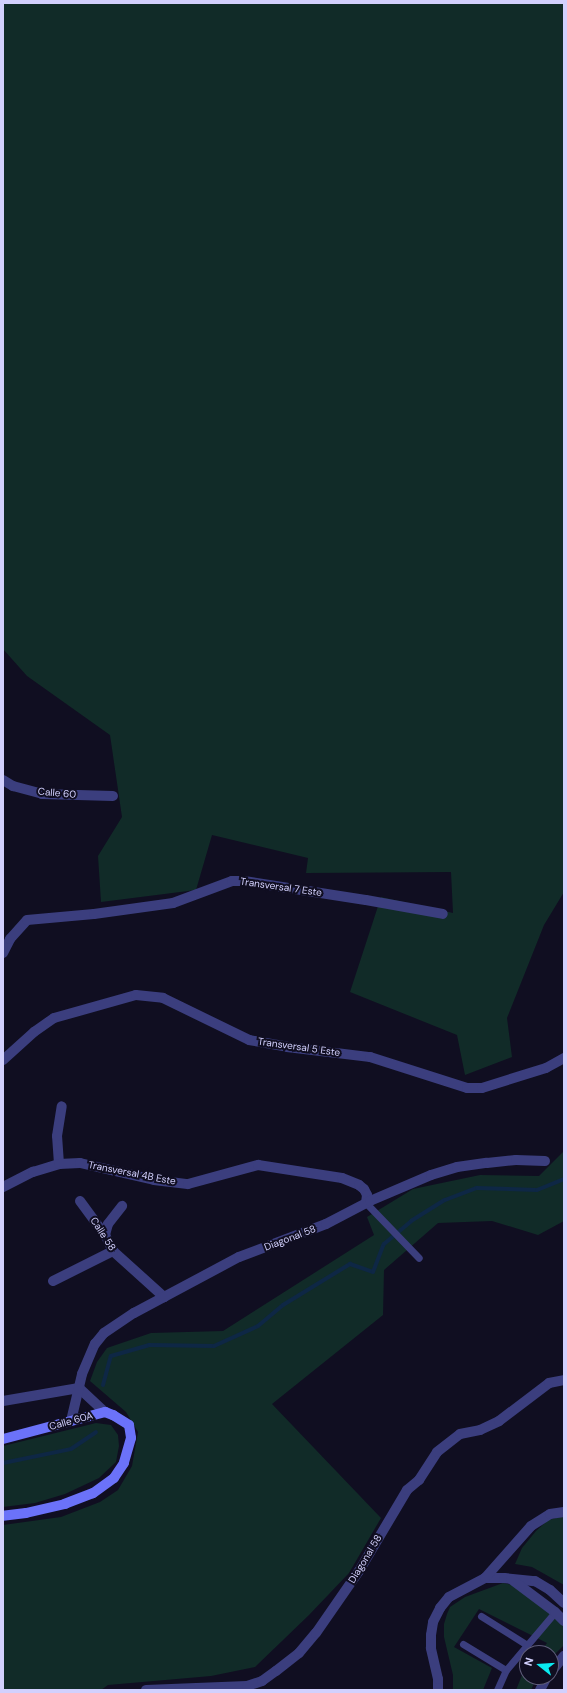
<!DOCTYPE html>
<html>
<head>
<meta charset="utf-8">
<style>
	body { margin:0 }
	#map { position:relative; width:567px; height:1693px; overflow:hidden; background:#100e21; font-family:"DM Sans",sans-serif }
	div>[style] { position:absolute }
	.green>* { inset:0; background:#112b28 }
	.stream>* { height:4px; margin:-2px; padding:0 2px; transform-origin:2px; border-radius:2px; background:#0e2745 }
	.lane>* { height:7px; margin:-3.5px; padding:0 3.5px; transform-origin:3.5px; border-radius:3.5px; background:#3b3e7e }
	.street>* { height:10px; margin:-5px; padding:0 5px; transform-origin:5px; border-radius:5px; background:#3b3e7e }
	.secondary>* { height:10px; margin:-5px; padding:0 5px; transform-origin:5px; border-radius:5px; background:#6b72f9 }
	span { translate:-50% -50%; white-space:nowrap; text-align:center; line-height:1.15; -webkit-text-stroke:4px #100e21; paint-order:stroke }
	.street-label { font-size:10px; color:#d2d0fd }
	.frame { position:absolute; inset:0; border:4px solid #d2d0fd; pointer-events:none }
	.north { position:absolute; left:519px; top:1645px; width:40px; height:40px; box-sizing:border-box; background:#100e21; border:1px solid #5e5c79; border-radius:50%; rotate:287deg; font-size:11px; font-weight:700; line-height:16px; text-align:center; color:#d2d0fd }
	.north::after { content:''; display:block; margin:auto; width:14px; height:18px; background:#09eaf0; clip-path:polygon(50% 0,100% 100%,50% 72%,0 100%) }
</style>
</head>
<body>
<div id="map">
	<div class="green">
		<div style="clip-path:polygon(3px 3px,564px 3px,564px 892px,544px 925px,507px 1018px,512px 1057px,465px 1075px,457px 1035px,350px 992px,381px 897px,453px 913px,451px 872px,306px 873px,308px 858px,212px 835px,196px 890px,101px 902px,98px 856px,122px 817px,110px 735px,27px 676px,3px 649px)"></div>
		<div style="clip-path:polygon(564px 1151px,564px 1221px,538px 1235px,492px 1221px,438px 1223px,384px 1270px,383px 1315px,272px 1404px,381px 1518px,349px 1573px,309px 1615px,255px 1667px,211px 1676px,108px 1685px,101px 1690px,3px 1690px,3px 1525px,61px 1517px,100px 1502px,118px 1490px,132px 1466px,138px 1432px,126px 1412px,90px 1381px,97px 1362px,107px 1348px,151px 1333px,223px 1331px,374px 1235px,367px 1217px,413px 1189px,480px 1175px,539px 1176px)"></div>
		<div style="clip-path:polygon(96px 1423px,111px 1425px,118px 1435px,119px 1446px,116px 1462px,99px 1478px,65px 1494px,35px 1503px,3px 1507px,3px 1446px)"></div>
		<div style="clip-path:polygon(564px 1516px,564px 1585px,532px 1567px,515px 1564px,522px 1548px,536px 1531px,548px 1520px)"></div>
		<div style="clip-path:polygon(503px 1583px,517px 1586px,526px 1591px,564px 1626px,564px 1645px,551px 1658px,551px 1653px,539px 1653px,547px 1643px,479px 1609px,454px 1647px,492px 1668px,483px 1690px,453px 1690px,453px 1675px,444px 1637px,444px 1624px,447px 1614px,450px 1607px,465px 1597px)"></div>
		<div style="clip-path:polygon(527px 1669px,527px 1677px,537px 1677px,531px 1690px,516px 1690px,522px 1675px)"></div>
	</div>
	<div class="stream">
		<div style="left:103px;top:1385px;width:30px;rotate:-75deg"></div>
		<div style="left:111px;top:1356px;width:40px;rotate:-16deg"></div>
		<div style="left:149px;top:1345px;width:65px;rotate:0.9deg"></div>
		<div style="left:214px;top:1346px;width:48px;rotate:-24.4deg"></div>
		<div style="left:258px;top:1326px;width:33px;rotate:-40deg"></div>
		<div style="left:283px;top:1305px;width:79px;rotate:-31.5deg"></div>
		<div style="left:350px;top:1264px;width:24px;rotate:19deg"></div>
		<div style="left:373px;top:1272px;width:30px;rotate:-69deg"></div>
		<div style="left:384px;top:1244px;width:35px;rotate:-40deg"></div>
		<div style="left:411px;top:1221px;width:40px;rotate:-32deg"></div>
		<div style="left:445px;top:1200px;width:34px;rotate:-21deg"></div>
		<div style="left:477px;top:1188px;width:60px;rotate:1.9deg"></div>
		<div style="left:537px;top:1190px;width:29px;rotate:-22deg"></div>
		<div style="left:3px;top:1463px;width:69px;rotate:-11.6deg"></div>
		<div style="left:71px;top:1449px;width:30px;rotate:-34deg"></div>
	</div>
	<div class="lane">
		<div style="left:366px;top:1203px;width:76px;rotate:46.1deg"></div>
		<div style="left:481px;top:1616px;width:54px;rotate:32.2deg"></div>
		<div style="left:463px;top:1644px;width:50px;rotate:31.2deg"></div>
		<div style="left:497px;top:1690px;width:22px;rotate:-66deg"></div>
		<div style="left:506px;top:1670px;width:76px;rotate:-49.8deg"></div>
	</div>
	<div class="street">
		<div style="left:3px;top:780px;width:12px;rotate:31deg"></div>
		<div style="left:13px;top:786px;width:30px;rotate:15deg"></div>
		<div style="left:42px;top:794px;width:71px;rotate:1.6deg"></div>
		<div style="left:3px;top:953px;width:16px;rotate:-63deg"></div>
		<div style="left:10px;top:939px;width:25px;rotate:-48deg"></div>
		<div style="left:27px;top:920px;width:67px;rotate:-5.1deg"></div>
		<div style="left:94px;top:914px;width:80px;rotate:-7.9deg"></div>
		<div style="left:173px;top:903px;width:63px;rotate:-20.4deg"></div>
		<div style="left:232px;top:881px;width:12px"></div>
		<div style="left:244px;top:881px;width:123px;rotate:8.9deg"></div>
		<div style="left:366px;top:900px;width:78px;rotate:10.3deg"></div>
		<div style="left:3px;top:1060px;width:42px;rotate:-42.1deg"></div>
		<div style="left:34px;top:1032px;width:24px;rotate:-35deg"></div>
		<div style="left:54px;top:1018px;width:85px;rotate:-15.7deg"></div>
		<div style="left:136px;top:995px;width:27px;rotate:6deg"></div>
		<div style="left:163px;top:998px;width:96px;rotate:26deg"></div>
		<div style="left:249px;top:1040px;width:39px;rotate:10deg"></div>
		<div style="left:287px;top:1047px;width:84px;rotate:6.9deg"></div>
		<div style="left:370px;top:1057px;width:102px;rotate:17.7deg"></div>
		<div style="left:467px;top:1088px;width:15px"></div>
		<div style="left:482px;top:1088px;width:67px;rotate:-17.4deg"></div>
		<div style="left:546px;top:1068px;width:21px;rotate:-29deg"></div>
		<div style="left:59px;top:1164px;width:28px;rotate:-94deg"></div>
		<div style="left:57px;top:1136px;width:30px;rotate:-81deg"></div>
		<div style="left:3px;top:1187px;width:34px;rotate:-27deg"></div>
		<div style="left:33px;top:1172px;width:27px;rotate:-17deg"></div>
		<div style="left:59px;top:1164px;width:21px;rotate:-3deg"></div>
		<div style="left:80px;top:1163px;width:76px;rotate:12.9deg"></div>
		<div style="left:154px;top:1180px;width:34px;rotate:7deg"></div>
		<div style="left:188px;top:1184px;width:73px;rotate:-15.2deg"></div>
		<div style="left:258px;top:1165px;width:85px;rotate:8.8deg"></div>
		<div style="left:342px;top:1178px;width:18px;rotate:22deg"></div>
		<div style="left:359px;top:1185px;width:6px;rotate:39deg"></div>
		<div style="left:364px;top:1189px;width:7px;rotate:63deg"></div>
		<div style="left:367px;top:1195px;width:8px;rotate:97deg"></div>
		<div style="left:80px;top:1201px;width:42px;rotate:53.7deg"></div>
		<div style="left:105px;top:1235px;width:18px;rotate:63deg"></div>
		<div style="left:113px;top:1251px;width:69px;rotate:42deg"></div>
		<div style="left:105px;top:1235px;width:11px;rotate:-75deg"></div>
		<div style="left:108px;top:1224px;width:23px;rotate:-52deg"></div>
		<div style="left:53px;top:1281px;width:67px;rotate:-26.6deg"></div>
		<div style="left:79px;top:1388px;width:35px;rotate:43deg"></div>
		<div style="left:3px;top:1401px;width:77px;rotate:-9.7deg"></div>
		<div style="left:71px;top:1421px;width:48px;rotate:-76.8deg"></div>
		<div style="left:82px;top:1374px;width:33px;rotate:-67deg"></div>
		<div style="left:95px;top:1344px;width:14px;rotate:-51deg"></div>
		<div style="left:104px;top:1333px;width:36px;rotate:-34deg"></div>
		<div style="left:134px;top:1313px;width:119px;rotate:-28.1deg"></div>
		<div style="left:239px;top:1257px;width:93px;rotate:-20.8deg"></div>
		<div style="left:326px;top:1224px;width:50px;rotate:-27.6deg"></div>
		<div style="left:370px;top:1201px;width:66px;rotate:-23.1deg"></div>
		<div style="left:431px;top:1175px;width:27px;rotate:-17deg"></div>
		<div style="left:457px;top:1167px;width:30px;rotate:-8deg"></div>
		<div style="left:487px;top:1163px;width:29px;rotate:-6deg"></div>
		<div style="left:516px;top:1160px;width:29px;rotate:2deg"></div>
		<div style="left:485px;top:1578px;width:19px"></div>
		<div style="left:504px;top:1578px;width:31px;rotate:6deg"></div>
		<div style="left:535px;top:1581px;width:17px;rotate:31deg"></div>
		<div style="left:550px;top:1590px;width:19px;rotate:43deg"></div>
		<div style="left:511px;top:1579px;width:55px;rotate:36.9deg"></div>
		<div style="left:555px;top:1612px;width:13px;rotate:45deg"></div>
		<div style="left:551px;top:1672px;width:21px;rotate:-51deg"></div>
		<div style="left:146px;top:1690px;width:101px;rotate:-2.3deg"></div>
		<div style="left:247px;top:1686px;width:16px;rotate:-18deg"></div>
		<div style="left:262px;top:1681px;width:17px;rotate:-36deg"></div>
		<div style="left:276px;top:1671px;width:29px;rotate:-38deg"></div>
		<div style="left:299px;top:1653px;width:26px;rotate:-50deg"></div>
		<div style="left:316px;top:1633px;width:75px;rotate:-55.3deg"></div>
		<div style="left:359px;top:1571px;width:94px;rotate:-59.3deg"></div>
		<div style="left:407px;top:1490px;width:16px;rotate:-40deg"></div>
		<div style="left:419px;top:1480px;width:33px;rotate:-57deg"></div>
		<div style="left:437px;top:1452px;width:29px;rotate:-38deg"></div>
		<div style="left:460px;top:1434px;width:20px;rotate:-11deg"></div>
		<div style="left:480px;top:1430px;width:21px;rotate:-25deg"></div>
		<div style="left:499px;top:1421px;width:63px;rotate:-37.2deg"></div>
		<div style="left:549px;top:1383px;width:15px;rotate:-11deg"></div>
		<div style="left:438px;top:1690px;width:11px;rotate:-90deg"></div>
		<div style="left:438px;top:1679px;width:32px;rotate:-103deg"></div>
		<div style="left:431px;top:1648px;width:13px;rotate:-90deg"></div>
		<div style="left:431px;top:1635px;width:13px;rotate:-81deg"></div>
		<div style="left:433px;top:1622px;width:16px;rotate:-63deg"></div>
		<div style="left:440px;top:1608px;width:14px;rotate:-51deg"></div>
		<div style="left:449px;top:1597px;width:41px;rotate:-27.8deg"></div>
		<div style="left:485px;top:1578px;width:69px;rotate:-48.5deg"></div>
		<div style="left:531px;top:1526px;width:22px;rotate:-32deg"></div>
		<div style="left:550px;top:1514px;width:14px;rotate:-8deg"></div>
		<div style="left:540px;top:1690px;width:15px;rotate:-62deg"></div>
	</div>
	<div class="secondary">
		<div style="left:3px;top:1439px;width:106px;rotate:-14.8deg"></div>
		<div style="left:105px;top:1412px;width:9px;rotate:21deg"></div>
		<div style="left:113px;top:1415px;width:19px;rotate:32deg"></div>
		<div style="left:129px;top:1425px;width:13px;rotate:81deg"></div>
		<div style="left:131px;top:1438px;width:26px;rotate:106deg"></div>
		<div style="left:124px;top:1463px;width:18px;rotate:124deg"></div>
		<div style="left:114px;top:1478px;width:26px;rotate:144deg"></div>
		<div style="left:93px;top:1493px;width:30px;rotate:159deg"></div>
		<div style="left:65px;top:1504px;width:40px;rotate:167deg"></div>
		<div style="left:26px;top:1513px;width:23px;rotate:173deg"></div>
	</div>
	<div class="street-label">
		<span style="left:57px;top:793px;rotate:5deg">Calle 60</span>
		<span style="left:281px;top:887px;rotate:8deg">Transversal 7 Este</span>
		<span style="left:299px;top:1047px;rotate:8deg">Transversal 5 Este</span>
		<span style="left:132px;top:1173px;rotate:11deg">Transversal 4B Este</span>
		<span style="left:103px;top:1234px;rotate:57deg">Calle 58</span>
		<span style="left:290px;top:1238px;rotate:-21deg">Diagonal 58</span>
		<span style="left:71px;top:1421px;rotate:-15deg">Calle 60A</span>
		<span style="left:365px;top:1559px;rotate:-59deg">Diagonal 58</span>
	</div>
	<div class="frame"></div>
	<div class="north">N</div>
</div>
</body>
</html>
